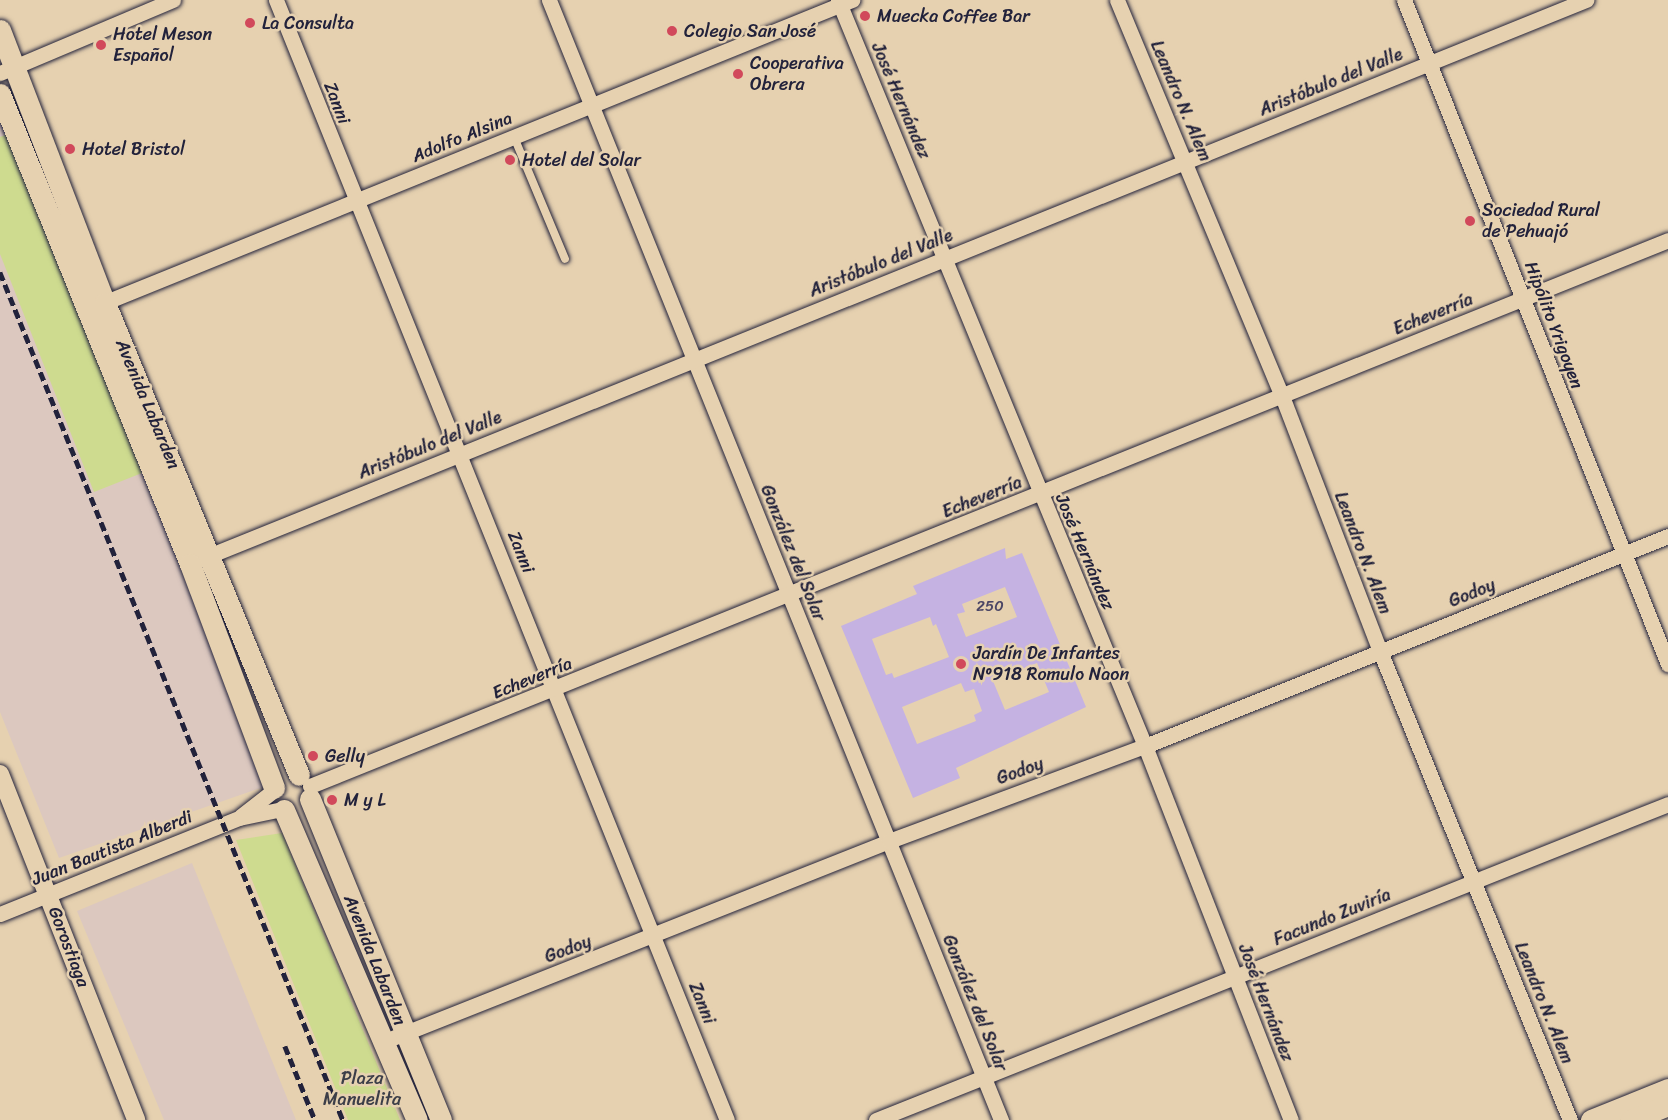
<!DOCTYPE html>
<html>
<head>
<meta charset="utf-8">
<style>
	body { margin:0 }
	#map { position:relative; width:1668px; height:1120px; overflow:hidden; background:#e6d1b0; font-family:Sriracha,sans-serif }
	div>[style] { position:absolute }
	.built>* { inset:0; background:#dcc8bf }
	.green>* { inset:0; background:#cedb8f }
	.building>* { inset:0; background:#c5b2e2 }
	.roads { filter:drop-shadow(0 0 2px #22223b) drop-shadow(0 0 2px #22223b) }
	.service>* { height:8px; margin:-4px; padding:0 4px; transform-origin:4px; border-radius:4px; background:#e6d1b0 }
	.minor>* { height:15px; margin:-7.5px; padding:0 7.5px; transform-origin:7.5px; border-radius:7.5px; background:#e6d1b0 }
	.tertiary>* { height:18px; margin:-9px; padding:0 9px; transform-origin:9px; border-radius:9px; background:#e6d1b0 }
	.secondary>* { height:21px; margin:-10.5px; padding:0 10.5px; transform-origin:10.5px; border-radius:10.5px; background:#e6d1b0 }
	.rail>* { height:4.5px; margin-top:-2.25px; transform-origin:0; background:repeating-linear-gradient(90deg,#22223b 0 9px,transparent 0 13.5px) }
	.dots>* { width:16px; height:16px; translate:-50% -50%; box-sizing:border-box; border:3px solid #e6d1b0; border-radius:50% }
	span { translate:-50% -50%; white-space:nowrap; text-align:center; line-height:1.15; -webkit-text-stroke:5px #e6d1b0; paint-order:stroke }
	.number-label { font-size:15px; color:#4b4665 }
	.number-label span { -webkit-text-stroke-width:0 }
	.poi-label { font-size:18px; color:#22223b }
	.left { translate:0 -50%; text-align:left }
	.street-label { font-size:18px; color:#22223b }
	.park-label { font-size:18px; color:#3c3e48 }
</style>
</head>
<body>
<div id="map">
	<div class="built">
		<div style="clip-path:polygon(0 120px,269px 785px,59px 858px,0 712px)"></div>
		<div style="clip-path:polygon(192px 863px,296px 1120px,164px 1120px,77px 911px)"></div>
	</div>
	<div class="green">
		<div style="clip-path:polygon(8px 134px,142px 473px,94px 492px,0 254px,0 137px)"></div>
		<div style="clip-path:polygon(282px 833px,400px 1120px,348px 1120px,236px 840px)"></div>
	</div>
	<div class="building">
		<div style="clip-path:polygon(evenodd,1005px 548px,1006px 559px,1022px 553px,1086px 707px,956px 768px,960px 778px,913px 798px,841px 626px,917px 594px,913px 586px,1005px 548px,1005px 587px,1017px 617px,966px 637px,957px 614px,965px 612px,962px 604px,1005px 587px,1005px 548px,930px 617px,933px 626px,936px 624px,949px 657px,894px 678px,892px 673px,886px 675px,872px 639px,930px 617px,1005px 548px,1037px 663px,1049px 692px,1005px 710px,993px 681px,1037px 663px,1005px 548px,961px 683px,965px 692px,974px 689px,982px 711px,974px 715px,976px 721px,917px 744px,902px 707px,961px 683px)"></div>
	</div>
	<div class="roads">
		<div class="service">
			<div style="left:514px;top:137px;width:132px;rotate:67.3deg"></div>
		</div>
		<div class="minor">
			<div style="left:276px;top:0;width:1207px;rotate:68.07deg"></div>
			<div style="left:549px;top:0;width:1208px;rotate:68.02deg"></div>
			<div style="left:838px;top:0;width:807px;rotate:67.63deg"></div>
			<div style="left:1145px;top:746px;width:401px;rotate:68.7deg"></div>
			<div style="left:1117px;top:0;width:429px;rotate:67.4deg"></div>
			<div style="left:1282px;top:396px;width:273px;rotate:69deg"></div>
			<div style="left:1380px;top:651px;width:506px;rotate:67.95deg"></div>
			<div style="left:1404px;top:0;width:715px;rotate:68.32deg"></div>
			<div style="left:0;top:73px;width:188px;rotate:-22.9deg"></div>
			<div style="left:96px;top:306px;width:816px;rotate:-22.04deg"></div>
			<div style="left:201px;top:559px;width:1494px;rotate:-21.98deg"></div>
			<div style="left:310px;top:786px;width:1464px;rotate:-21.9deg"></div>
			<div style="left:241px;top:816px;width:42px;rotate:-38.2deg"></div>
			<div style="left:0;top:914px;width:258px;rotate:-21.9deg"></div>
			<div style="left:239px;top:818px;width:44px;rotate:-11.8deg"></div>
			<div style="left:385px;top:1041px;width:542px;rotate:-21.64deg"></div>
			<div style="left:889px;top:841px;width:273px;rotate:-20.4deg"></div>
			<div style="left:1145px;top:746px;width:564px;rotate:-21.88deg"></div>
			<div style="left:876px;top:1120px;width:853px;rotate:-21.75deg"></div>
		</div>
		<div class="tertiary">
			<div style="left:0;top:774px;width:372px;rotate:68.5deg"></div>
		</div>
		<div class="secondary">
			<div style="left:0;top:30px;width:292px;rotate:69deg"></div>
			<div style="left:105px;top:303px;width:510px;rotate:67.66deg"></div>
			<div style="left:0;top:94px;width:507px;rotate:67.99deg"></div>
			<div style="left:190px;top:564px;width:239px;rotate:69.4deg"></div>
			<div style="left:310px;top:799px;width:347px;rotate:67.8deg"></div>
			<div style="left:284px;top:810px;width:337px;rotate:66.8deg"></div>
			<div style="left:1591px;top:1120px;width:83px;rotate:-21.9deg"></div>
			<div style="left:1631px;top:1120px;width:40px;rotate:-22deg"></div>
		</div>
	</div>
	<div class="rail">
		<div style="left:0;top:272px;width:915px;rotate:67.98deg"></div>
		<div style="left:285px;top:1046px;width:80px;rotate:67.9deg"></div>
	</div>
	<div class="dots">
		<div style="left:865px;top:16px;background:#d1495b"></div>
		<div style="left:250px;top:23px;background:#d1495b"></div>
		<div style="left:672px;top:31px;background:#d1495b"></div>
		<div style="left:101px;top:45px;background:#d1495b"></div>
		<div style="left:738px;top:74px;background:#d1495b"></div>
		<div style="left:70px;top:149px;background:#d1495b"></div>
		<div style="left:510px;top:160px;background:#d1495b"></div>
		<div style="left:1470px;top:221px;background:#d1495b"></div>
		<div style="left:961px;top:664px;background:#d1495b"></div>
		<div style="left:313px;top:756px;background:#d1495b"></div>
		<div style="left:332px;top:800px;background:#d1495b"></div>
	</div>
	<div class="number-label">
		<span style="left:990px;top:607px">250</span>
	</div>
	<div class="poi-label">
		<span class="left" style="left:877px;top:16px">Muecka Coffee Bar</span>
		<span class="left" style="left:262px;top:23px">La Consulta</span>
		<span class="left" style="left:684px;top:31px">Colegio San José</span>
		<span class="left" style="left:113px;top:45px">Hotel Meson<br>Español</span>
		<span class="left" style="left:750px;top:74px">Cooperativa<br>Obrera</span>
		<span class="left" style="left:82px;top:149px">Hotel Bristol</span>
		<span class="left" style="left:522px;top:160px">Hotel del Solar</span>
		<span class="left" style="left:1482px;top:221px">Sociedad Rural<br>de Pehuajó</span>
		<span class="left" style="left:973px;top:664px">Jardín De Infantes<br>Nº918 Romulo Naon</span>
		<span class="left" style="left:325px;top:756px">Gelly</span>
		<span class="left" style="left:344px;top:800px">M y L</span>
	</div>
	<div class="street-label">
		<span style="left:1331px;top:82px;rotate:-22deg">Aristóbulo del Valle</span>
		<span style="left:901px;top:101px;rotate:67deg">José Hernández</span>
		<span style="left:1181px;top:101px;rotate:67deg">Leandro N. Alem</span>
		<span style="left:337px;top:103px;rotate:69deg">Zanni</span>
		<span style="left:462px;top:137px;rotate:-22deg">Adolfo Alsina</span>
		<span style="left:881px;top:263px;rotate:-22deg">Aristóbulo del Valle</span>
		<span style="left:1433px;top:314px;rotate:-22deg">Echeverría</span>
		<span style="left:1554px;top:325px;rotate:69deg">Hipólito Yrigoyen</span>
		<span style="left:148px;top:404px;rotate:67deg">Avenida Labarden</span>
		<span style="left:430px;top:445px;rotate:-22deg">Aristóbulo del Valle</span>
		<span style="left:982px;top:497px;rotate:-22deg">Echeverría</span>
		<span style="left:521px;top:552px;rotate:68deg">Zanni</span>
		<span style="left:1085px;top:552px;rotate:67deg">José Hernández</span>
		<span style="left:793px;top:553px;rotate:68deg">González del Solar</span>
		<span style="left:1363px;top:553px;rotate:69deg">Leandro N. Alem</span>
		<span style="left:1472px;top:593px;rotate:-22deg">Godoy</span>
		<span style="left:532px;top:678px;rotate:-22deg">Echeverría</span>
		<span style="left:1020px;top:771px;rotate:-20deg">Godoy</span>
		<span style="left:112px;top:848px;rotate:-22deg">Juan Bautista Alberdi</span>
		<span style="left:1332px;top:917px;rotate:-22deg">Facundo Zuviría</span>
		<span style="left:69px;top:947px;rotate:69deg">Gorostiaga</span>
		<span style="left:568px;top:949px;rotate:-21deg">Godoy</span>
		<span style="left:375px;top:960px;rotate:68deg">Avenida Labarden</span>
		<span style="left:702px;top:1003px;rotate:68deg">Zanni</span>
		<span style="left:975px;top:1003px;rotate:68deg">González del Solar</span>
		<span style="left:1266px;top:1003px;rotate:69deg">José Hernández</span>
		<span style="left:1544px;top:1003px;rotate:68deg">Leandro N. Alem</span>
	</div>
	<div class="park-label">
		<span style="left:362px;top:1089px">Plaza<br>Manuelita</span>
	</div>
</div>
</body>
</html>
